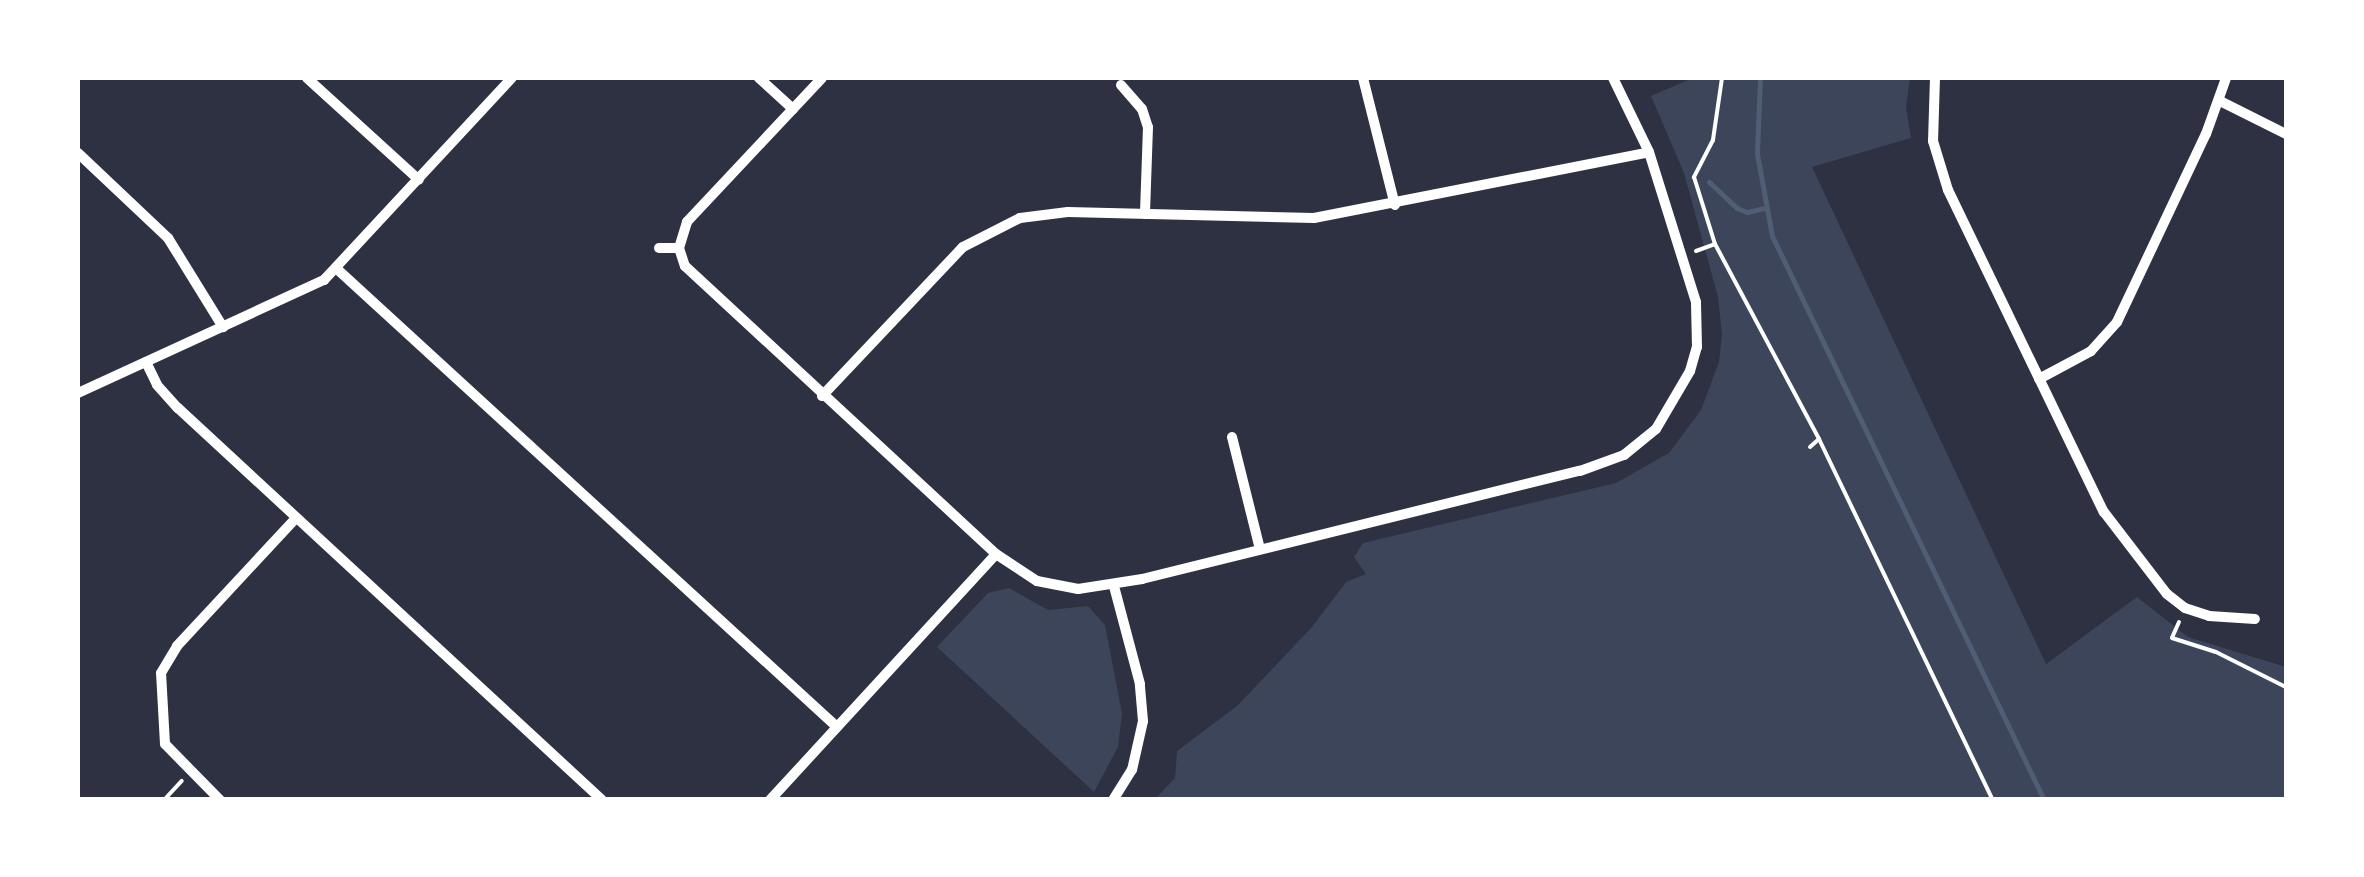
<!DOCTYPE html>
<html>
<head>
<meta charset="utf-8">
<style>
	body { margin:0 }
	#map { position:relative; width:2364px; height:877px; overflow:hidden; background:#2d3142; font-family:Quicksand,sans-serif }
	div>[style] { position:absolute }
	.green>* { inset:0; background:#3c4559 }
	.stream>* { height:5px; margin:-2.5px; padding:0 2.5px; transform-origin:2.5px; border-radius:2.5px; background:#4f5d75 }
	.path>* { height:4px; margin:-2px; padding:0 2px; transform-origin:2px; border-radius:2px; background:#fff }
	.minor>* { height:10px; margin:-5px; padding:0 5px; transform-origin:5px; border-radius:5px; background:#fff }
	span { translate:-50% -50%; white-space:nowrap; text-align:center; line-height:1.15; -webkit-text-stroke:10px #fff; paint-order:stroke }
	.frame { position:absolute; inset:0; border:80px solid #fff; pointer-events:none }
</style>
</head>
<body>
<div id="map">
	<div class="green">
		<div style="clip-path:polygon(1693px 78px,1910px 78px,1906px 108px,1911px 138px,1812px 167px,2046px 664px,2137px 597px,2188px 637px,2286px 667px,2286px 799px,1154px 800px,1175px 778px,1177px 751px,1237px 706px,1312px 627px,1346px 582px,1366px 574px,1354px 557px,1363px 543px,1616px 483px,1669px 453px,1701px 410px,1719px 362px,1722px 334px,1718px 297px,1684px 173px,1651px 96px)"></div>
		<div style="clip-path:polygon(1009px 588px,1048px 610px,1088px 606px,1105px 625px,1122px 713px,1118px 747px,1094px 792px,937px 647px,988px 593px)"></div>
	</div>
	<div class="stream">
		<div style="left:1760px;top:78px;width:76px;rotate:92.3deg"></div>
		<div style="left:1757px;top:154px;width:83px;rotate:79.6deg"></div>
		<div style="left:1772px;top:236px;width:626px;rotate:64.25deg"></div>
		<div style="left:1709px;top:182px;width:38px;rotate:43deg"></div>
		<div style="left:1737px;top:208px;width:11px;rotate:22deg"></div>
		<div style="left:1747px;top:212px;width:17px;rotate:-13deg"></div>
	</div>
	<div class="path">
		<div style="left:1722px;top:78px;width:63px;rotate:98.3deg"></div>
		<div style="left:1713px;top:140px;width:42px;rotate:117.2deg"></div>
		<div style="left:1694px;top:177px;width:70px;rotate:72.6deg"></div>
		<div style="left:1715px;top:244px;width:221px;rotate:61.9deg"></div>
		<div style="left:1819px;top:439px;width:401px;rotate:64.3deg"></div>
		<div style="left:1696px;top:251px;width:20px;rotate:-20deg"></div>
		<div style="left:1810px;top:447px;width:12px;rotate:-42deg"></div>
		<div style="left:2179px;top:622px;width:17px;rotate:114deg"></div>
		<div style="left:2172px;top:638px;width:46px;rotate:17.7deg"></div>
		<div style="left:2216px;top:652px;width:78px;rotate:26.6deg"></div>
		<div style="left:164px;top:800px;width:26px;rotate:-47deg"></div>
	</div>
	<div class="minor">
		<div style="left:307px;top:78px;width:151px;rotate:42.3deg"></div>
		<div style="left:759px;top:78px;width:46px;rotate:42.4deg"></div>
		<div style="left:822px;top:78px;width:197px;rotate:133.2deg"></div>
		<div style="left:687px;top:222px;width:27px;rotate:107deg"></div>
		<div style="left:679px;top:248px;width:19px;rotate:72deg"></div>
		<div style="left:685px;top:266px;width:424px;rotate:42.8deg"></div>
		<div style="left:996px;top:554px;width:49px;rotate:33.4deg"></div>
		<div style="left:1037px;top:581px;width:42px;rotate:11deg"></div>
		<div style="left:1078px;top:589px;width:65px;rotate:-8.9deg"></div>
		<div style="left:1142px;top:579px;width:451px;rotate:-13.9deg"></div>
		<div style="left:1580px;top:471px;width:47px;rotate:-20deg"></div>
		<div style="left:1624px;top:455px;width:41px;rotate:-39.1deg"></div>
		<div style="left:1656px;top:429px;width:67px;rotate:-59.6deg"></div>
		<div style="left:1690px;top:371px;width:25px;rotate:-74deg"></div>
		<div style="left:1697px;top:347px;width:45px;rotate:-91.3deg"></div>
		<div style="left:1696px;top:302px;width:157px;rotate:-107.4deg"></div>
		<div style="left:1649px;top:152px;width:82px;rotate:-115.9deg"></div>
		<div style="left:1363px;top:78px;width:131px;rotate:75.9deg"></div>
		<div style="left:1935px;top:78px;width:63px;rotate:91.8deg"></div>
		<div style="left:1933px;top:141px;width:51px;rotate:73deg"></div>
		<div style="left:1948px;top:190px;width:358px;rotate:64.2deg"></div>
		<div style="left:2104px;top:512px;width:103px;rotate:52.5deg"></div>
		<div style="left:2167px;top:594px;width:23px;rotate:38deg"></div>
		<div style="left:2185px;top:608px;width:25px;rotate:18deg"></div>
		<div style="left:2209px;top:616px;width:46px;rotate:3.7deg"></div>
		<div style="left:1121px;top:85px;width:32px;rotate:49deg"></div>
		<div style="left:1142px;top:109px;width:19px;rotate:72deg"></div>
		<div style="left:1148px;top:127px;width:87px;rotate:92deg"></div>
		<div style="left:2220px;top:101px;width:74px;rotate:26.6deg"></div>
		<div style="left:78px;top:153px;width:124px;rotate:43.4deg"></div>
		<div style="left:168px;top:238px;width:105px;rotate:58.3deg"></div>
		<div style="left:659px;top:248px;width:20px"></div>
		<div style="left:337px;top:269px;width:678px;rotate:42.49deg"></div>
		<div style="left:146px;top:362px;width:25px;rotate:64deg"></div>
		<div style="left:157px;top:385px;width:31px;rotate:48deg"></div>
		<div style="left:178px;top:408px;width:577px;rotate:42.75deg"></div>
		<div style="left:2039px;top:379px;width:59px;rotate:-28.3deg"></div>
		<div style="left:2091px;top:351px;width:39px;rotate:-48deg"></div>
		<div style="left:2117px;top:322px;width:208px;rotate:-64.7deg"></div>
		<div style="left:2206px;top:134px;width:59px;rotate:-70.3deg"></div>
		<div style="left:78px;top:393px;width:271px;rotate:-24.7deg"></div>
		<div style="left:324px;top:280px;width:276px;rotate:-47.1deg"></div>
		<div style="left:822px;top:396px;width:205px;rotate:-46.6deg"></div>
		<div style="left:963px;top:247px;width:64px;rotate:-27deg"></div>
		<div style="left:1020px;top:218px;width:48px;rotate:-7.1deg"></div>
		<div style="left:1068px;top:212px;width:246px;rotate:1.4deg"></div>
		<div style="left:1314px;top:218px;width:341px;rotate:-11.1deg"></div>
		<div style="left:1232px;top:437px;width:115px;rotate:76deg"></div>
		<div style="left:220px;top:800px;width:78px;rotate:-134.5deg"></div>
		<div style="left:165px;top:744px;width:71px;rotate:-93.2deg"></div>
		<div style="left:161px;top:673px;width:31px;rotate:-59deg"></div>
		<div style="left:177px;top:646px;width:175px;rotate:-47.1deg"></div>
		<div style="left:770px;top:800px;width:334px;rotate:-47.4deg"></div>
		<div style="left:1113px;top:800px;width:36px;rotate:-58deg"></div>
		<div style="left:1132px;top:770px;width:50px;rotate:-77.3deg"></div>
		<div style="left:1143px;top:721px;width:37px;rotate:-95deg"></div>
		<div style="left:1140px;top:684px;width:101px;rotate:-104.9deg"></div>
	</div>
	<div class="frame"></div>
</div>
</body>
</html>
